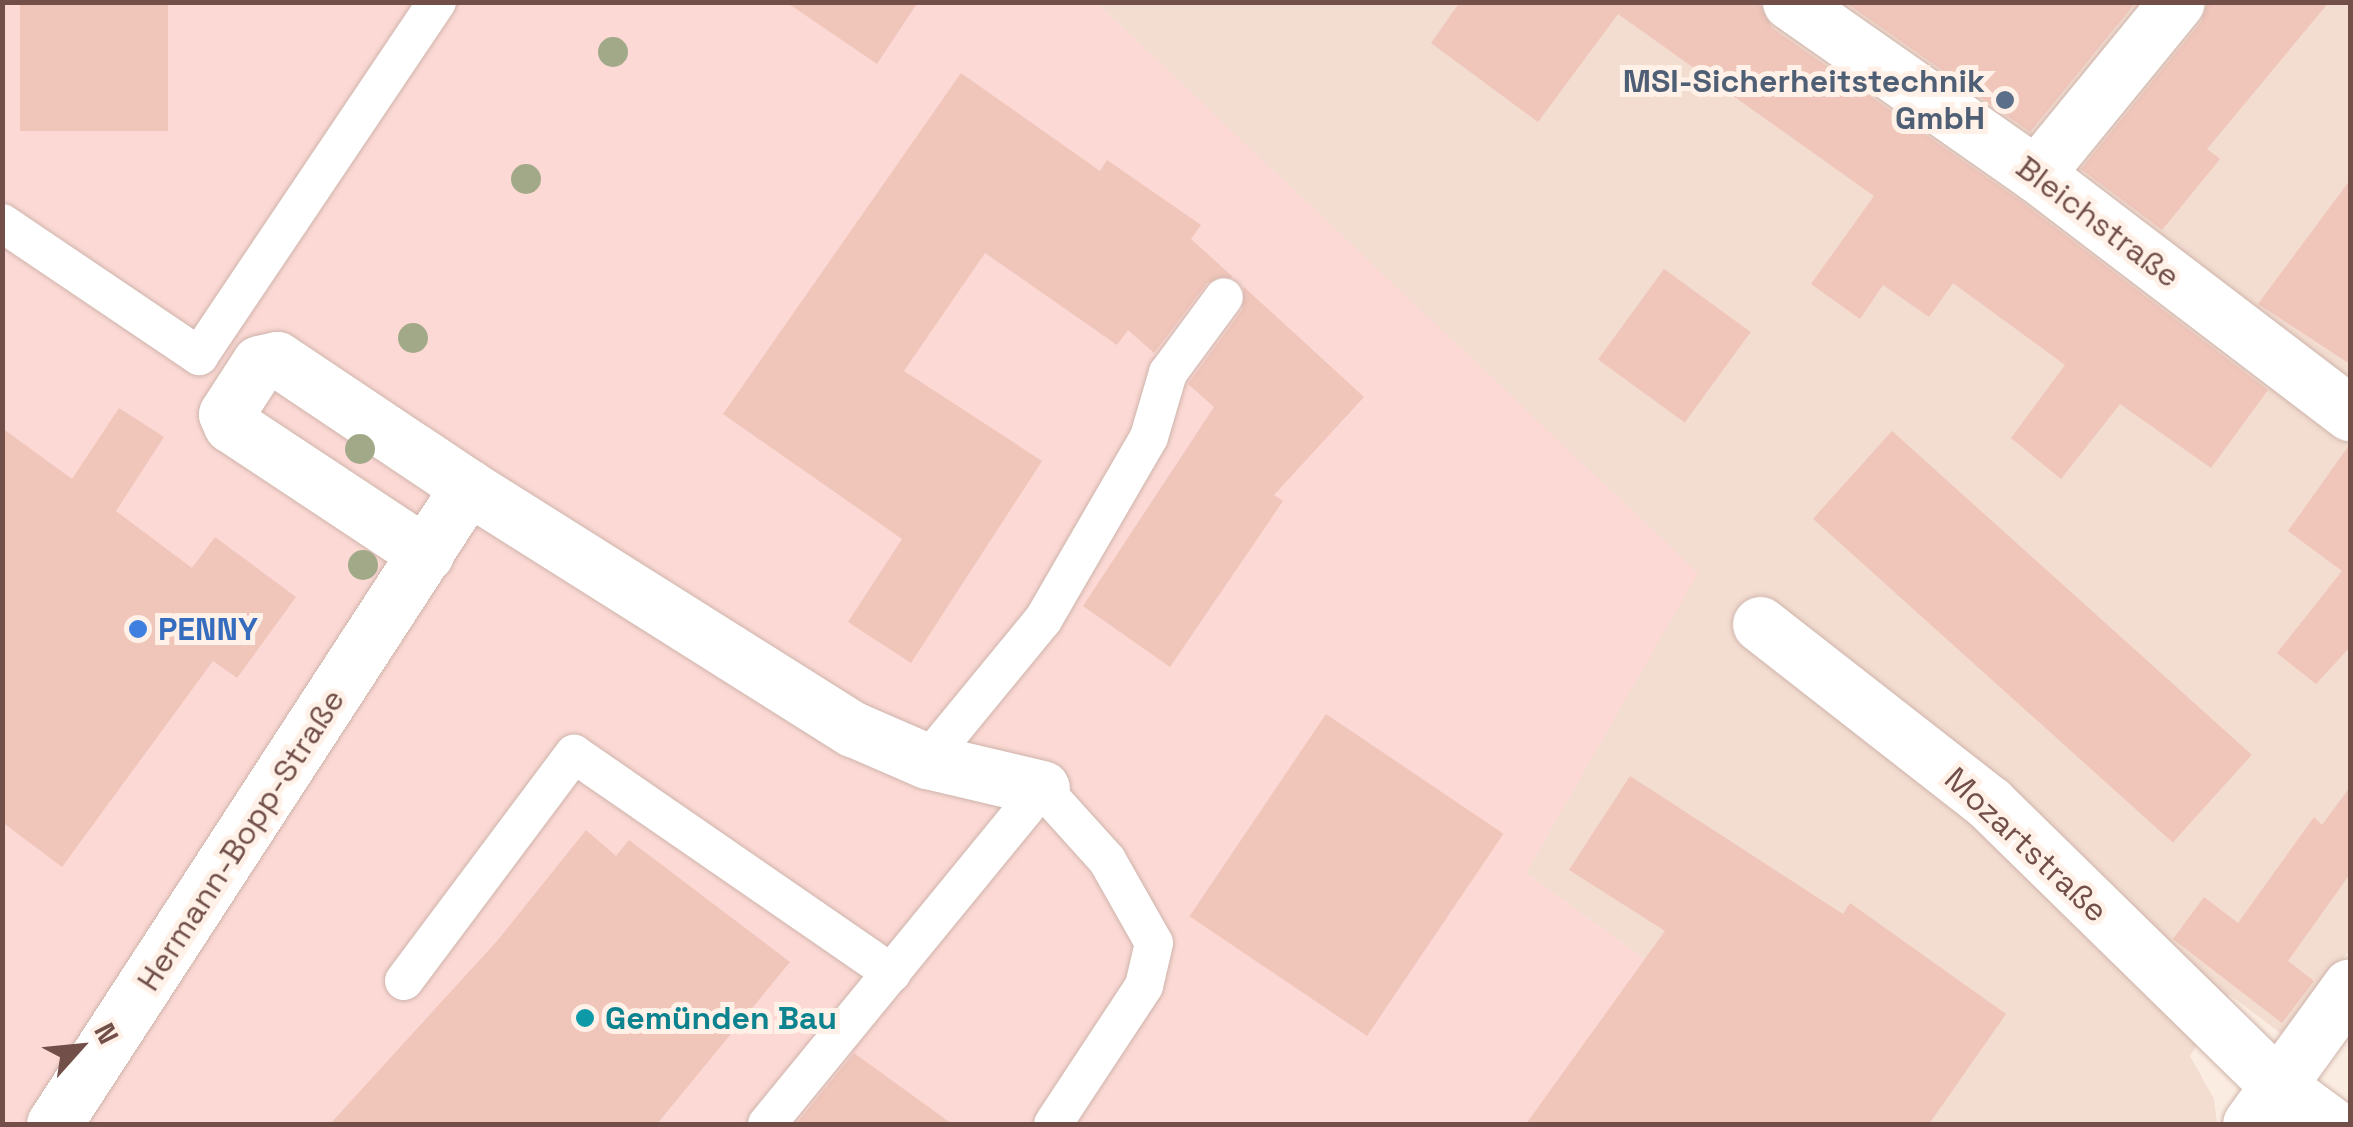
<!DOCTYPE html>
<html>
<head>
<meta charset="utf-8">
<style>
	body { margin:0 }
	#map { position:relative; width:2353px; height:1127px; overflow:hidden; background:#fbece1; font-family:"Space Grotesk",sans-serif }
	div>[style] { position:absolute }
	.residential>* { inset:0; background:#f3dcd0 }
	.commercial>* { inset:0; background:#fcd9d5 }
	.building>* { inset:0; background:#f0c5ba; transform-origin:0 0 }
	.roads { filter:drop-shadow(0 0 2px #ceb4ab) drop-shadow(0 0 2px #ceb4ab) }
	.service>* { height:38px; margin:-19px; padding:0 19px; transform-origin:19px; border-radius:19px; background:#fff }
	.minor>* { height:55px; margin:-27.5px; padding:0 27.5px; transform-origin:27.5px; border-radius:27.5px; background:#fff }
	.trees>* { width:30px; height:30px; margin:-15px; border-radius:50%; background:#a1a988 }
	.dots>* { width:28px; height:28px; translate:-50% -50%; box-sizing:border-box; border:5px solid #fff1e7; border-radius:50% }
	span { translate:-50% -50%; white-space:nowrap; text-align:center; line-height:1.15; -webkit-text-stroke:10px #fff1e7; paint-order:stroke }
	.service-label { font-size:32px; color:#4e5e75; font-weight:700 }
	.right { translate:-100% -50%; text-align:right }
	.street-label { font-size:32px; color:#725049 }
	.shop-label { font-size:32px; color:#366cbe; font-weight:700 }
	.left { translate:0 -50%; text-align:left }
	.culture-label { font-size:32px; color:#0d838f; font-weight:700 }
	.frame { position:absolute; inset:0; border:5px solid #725049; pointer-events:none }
	.north { position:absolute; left:30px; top:997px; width:100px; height:100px; -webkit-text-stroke:8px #fff1e7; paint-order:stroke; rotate:63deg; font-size:28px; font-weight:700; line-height:40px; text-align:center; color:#725049 }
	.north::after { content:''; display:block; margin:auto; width:35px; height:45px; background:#725049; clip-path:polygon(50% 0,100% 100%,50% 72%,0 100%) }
</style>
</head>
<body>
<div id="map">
	<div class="residential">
		<div style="clip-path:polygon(1097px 3px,2350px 3px,2350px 950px,2283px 1035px,2230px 995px,2190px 1056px,2214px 1099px,2217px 1124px,1872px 1124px,1526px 873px,1697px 573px)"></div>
	</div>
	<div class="commercial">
		<div style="clip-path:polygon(2px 3px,1097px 3px,1698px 573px,1526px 873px,1872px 1124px,3px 1124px)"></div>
	</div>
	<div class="building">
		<div style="left:20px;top:2px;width:148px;height:129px"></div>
		<div style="clip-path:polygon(786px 2px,918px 2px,877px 64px)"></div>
		<div style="clip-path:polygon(1460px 2px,1759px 2px,1772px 28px,2018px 199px,2268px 390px,2211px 468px,2120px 404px,2061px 479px,2011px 438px,2065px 365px,1953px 283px,1929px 317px,1883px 285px,1860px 319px,1811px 284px,1874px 196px,1618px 14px,1538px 122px,1431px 43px)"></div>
		<div style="clip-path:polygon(1845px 2px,2136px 2px,2030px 132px)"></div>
		<div style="clip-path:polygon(2208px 2px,2329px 2px,2207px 149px,2220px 159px,2162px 230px,2081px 169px,2201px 22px)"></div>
		<div style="clip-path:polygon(961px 73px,1100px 171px,1107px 160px,1201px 225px,1191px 239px,1233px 277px,1207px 283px,1154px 353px,1128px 330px,1117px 345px,985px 253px,904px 371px,1042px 461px,911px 663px,848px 622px,902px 539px,723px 414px)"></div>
		<div style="clip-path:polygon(2350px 180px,2350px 364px,2258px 304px)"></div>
		<div style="left:1664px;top:269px;width:107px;height:112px;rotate:36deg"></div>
		<div style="clip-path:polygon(1244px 287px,1364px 397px,1274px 495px,1283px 501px,1170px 667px,1083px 606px,1214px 407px,1188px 384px,1242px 310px)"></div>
		<div style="clip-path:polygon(119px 408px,164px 437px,116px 511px,192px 568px,215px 537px,296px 597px,237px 678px,213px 661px,62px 867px,2px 822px,2px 428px,72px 479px)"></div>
		<div style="left:1892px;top:431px;width:484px;height:118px;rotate:42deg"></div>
		<div style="clip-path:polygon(2350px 444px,2350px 647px,2316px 684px,2277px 653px,2342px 571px,2288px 531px)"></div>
		<div style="left:1326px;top:714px;width:214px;height:244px;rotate:34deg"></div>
		<div style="clip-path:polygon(1630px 776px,1843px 914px,1850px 903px,2006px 1014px,1929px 1124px,1526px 1124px,1665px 931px,1569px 870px)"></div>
		<div style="clip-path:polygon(2350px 787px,2350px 874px,2288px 961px,2314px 981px,2282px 1023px,2173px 939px,2204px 897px,2238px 923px,2314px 817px,2322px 825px)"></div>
		<div style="clip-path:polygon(586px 830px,616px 856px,629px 840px,790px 962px,657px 1124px,330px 1124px,497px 941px)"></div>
		<div style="clip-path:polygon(854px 1053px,952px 1124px,796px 1124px)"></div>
	</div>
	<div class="roads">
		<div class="service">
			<div style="left:2px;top:223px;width:238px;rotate:34deg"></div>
			<div style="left:199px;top:356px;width:427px;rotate:-56.1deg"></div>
			<div style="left:927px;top:761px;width:183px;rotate:-50.6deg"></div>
			<div style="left:1043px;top:620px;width:211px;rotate:-59.9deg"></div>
			<div style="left:1149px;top:437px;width:67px;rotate:-73.5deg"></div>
			<div style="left:1168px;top:373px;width:94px;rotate:-53.6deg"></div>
			<div style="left:404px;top:981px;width:284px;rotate:-53.2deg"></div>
			<div style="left:574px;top:754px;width:386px;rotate:34.6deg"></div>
			<div style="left:767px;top:1124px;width:434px;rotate:-50.7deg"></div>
			<div style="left:1042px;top:788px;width:97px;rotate:47.9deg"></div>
			<div style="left:1107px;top:860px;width:95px;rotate:60.5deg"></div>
			<div style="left:1154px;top:943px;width:44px;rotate:103.1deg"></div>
			<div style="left:1144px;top:986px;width:165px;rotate:123.4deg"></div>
		</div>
		<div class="minor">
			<div style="left:1790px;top:2px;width:300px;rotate:35deg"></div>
			<div style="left:2036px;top:174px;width:395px;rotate:37.3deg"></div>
			<div style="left:2036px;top:174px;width:222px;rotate:-50.7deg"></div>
			<div style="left:426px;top:554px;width:234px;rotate:-146.5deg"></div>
			<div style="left:231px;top:425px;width:12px;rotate:-114deg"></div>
			<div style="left:226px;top:414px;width:61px;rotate:-57.1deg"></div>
			<div style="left:259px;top:363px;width:18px;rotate:-13deg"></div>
			<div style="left:277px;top:359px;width:230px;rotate:33.8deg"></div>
			<div style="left:1760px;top:624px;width:291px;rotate:38deg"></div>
			<div style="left:1989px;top:803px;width:403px;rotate:44.4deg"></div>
			<div style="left:2277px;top:1085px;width:66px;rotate:36.3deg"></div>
			<div style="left:54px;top:1124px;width:760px;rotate:-56.98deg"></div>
			<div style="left:468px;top:487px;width:455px;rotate:32.2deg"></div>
			<div style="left:853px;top:729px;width:81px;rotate:23.4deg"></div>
			<div style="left:927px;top:761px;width:118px;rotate:13.2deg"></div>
			<div style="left:2250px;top:1124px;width:170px;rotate:-54.1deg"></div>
		</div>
	</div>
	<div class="trees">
		<div style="left:613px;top:52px"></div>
		<div style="left:526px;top:179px"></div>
		<div style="left:413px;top:338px"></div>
		<div style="left:360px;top:449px"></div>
		<div style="left:363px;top:565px"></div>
	</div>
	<div class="dots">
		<div style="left:2005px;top:100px;background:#5c6f8a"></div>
		<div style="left:138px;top:629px;background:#3f7fe0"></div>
		<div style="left:585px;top:1018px;background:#0f9aa8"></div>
	</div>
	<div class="service-label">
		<span class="right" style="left:1985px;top:100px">MSI-Sicherheitstechnik<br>GmbH</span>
	</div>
	<div class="street-label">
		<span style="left:2098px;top:222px;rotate:37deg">Bleichstraße</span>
		<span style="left:241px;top:840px;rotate:-57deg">Hermann-Bopp-Straße</span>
		<span style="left:2026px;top:845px;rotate:43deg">Mozartstraße</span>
	</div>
	<div class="shop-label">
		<span class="left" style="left:158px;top:629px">PENNY</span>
	</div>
	<div class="culture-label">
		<span class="left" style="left:605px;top:1018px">Gemünden Bau</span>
	</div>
	<div class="frame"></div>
	<div class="north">N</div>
</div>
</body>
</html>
